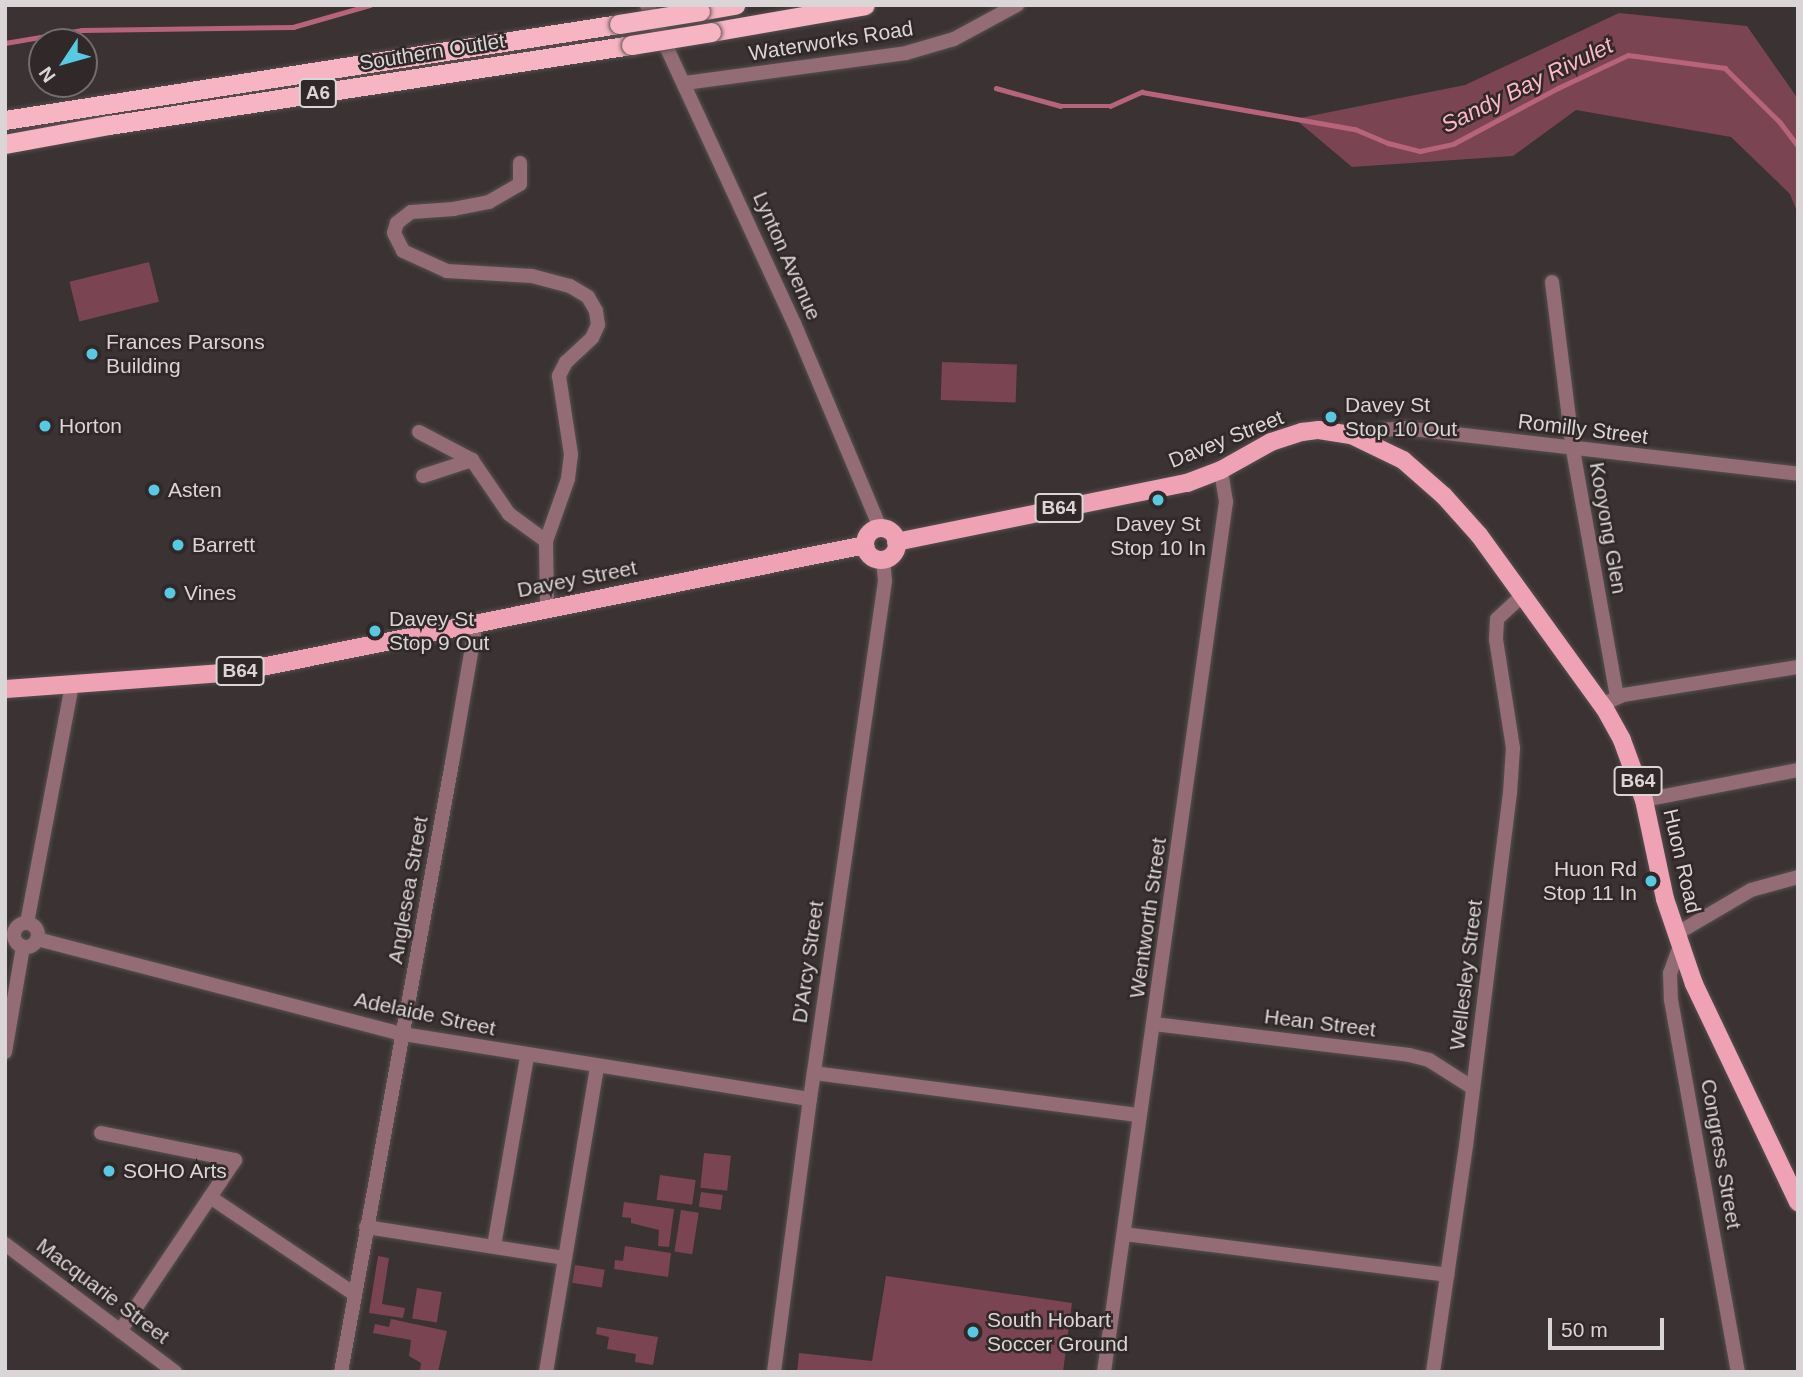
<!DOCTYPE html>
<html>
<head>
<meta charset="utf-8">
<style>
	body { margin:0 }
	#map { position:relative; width:1803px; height:1377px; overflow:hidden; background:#3a3233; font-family:Helvetica,sans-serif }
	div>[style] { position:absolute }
	.green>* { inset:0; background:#7b4452; transform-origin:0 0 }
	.stream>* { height:4.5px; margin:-2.25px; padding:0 2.25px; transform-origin:2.25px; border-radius:2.25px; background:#b76379 }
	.roads { filter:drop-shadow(0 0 2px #574f50) drop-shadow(0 0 2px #574f50) }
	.minor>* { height:14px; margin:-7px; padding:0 7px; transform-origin:7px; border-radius:7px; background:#936c75 }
	.minor>.ring { margin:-7px; padding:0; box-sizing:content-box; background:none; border:14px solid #936c75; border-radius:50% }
	.tertiary>* { height:14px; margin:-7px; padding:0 7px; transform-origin:7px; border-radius:7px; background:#936c75 }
	.primary>* { height:18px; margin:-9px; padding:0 9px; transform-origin:9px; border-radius:9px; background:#f0a2b5 }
	.primary>.ring { margin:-9px; padding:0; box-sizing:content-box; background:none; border:18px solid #f0a2b5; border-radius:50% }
	.trunk>* { height:19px; margin:-9.5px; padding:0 9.5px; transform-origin:9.5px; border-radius:9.5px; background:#f7b4c3 }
	.bridges { filter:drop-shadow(0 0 2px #574f50) drop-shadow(0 0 2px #574f50) }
	.trunk-bridge>* { height:19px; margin:-9.5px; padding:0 9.5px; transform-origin:9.5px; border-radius:9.5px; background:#f7b4c3 }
	.dots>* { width:19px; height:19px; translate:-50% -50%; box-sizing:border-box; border:4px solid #302829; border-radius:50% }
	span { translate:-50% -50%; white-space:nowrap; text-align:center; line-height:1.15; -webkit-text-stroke:5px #302829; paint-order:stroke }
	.shield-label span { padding:2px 5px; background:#302829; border:2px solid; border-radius:5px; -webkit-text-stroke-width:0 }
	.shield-label { font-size:19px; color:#dad5d6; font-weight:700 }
	.street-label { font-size:21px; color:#dad5d6 }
	.poi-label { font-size:21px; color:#dad5d6 }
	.left { translate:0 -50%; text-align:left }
	.right { translate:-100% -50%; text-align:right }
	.water-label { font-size:23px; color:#feb7c7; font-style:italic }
	.frame { position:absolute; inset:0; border:7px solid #dad5d6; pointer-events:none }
	.north { position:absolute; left:28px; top:28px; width:70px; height:70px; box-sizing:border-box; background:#302829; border:2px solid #746d6e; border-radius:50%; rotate:234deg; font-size:19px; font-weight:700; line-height:28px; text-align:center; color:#dad5d6 }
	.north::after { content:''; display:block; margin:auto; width:24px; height:32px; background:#57c9e1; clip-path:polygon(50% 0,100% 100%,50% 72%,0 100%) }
	.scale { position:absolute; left:1548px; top:1318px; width:116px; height:32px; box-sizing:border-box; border:4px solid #dad5d6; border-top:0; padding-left:9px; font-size:21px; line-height:24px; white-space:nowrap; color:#dad5d6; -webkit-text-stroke:5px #302829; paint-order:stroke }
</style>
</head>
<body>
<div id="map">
	<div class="green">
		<div style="clip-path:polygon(1619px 13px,1747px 26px,1798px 99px,1798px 214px,1790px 194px,1731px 137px,1576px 110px,1513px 156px,1352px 167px,1295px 119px,1465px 85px)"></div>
		<div style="left:149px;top:262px;width:41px;height:82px;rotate:76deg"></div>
		<div style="left:942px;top:362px;width:75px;height:38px;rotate:2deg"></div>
		<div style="left:704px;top:1153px;width:27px;height:35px;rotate:6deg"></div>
		<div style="left:660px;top:1175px;width:36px;height:25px;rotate:8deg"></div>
		<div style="left:701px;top:1192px;width:22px;height:15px;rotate:8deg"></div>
		<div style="clip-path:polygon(624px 1202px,674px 1209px,669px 1247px,658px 1246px,659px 1230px,631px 1223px,631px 1218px,622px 1217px)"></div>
		<div style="left:681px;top:1210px;width:18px;height:42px;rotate:9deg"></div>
		<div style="clip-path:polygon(625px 1246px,671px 1253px,668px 1277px,614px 1269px,615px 1260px,623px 1261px)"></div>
		<div style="clip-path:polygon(378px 1256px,389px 1258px,382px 1304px,405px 1308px,403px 1318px,369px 1313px)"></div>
		<div style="left:575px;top:1265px;width:30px;height:18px;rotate:9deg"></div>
		<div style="clip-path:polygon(886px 1276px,1072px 1303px,1063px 1372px,797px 1372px,799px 1353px,872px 1361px)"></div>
		<div style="left:417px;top:1288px;width:25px;height:31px;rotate:9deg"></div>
		<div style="clip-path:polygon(391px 1319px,447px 1331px,438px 1372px,420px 1370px,421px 1363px,409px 1356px,411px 1340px,373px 1333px,375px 1324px,389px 1327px)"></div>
		<div style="clip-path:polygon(597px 1327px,658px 1337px,653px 1365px,635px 1362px,636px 1354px,607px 1349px,609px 1337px,596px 1334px)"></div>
	</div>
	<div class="stream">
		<div style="left:5px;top:43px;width:78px;rotate:-9.6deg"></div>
		<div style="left:82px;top:30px;width:211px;rotate:-0.8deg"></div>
		<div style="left:293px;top:27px;width:80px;rotate:-15.9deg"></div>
		<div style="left:996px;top:88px;width:67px;rotate:15.5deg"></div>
		<div style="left:1061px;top:106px;width:49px"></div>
		<div style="left:1110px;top:106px;width:35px;rotate:-24deg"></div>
		<div style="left:1142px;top:92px;width:216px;rotate:9.9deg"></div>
		<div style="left:1355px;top:129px;width:36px;rotate:23deg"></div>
		<div style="left:1388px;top:143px;width:33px;rotate:14deg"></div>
		<div style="left:1420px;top:151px;width:34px;rotate:-12deg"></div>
		<div style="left:1453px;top:144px;width:119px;rotate:-28.1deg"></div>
		<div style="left:1558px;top:88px;width:77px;rotate:-25.2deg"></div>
		<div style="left:1628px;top:55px;width:98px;rotate:7.6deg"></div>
		<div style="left:1725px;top:68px;width:77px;rotate:44.5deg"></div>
		<div style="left:1780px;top:122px;width:30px;rotate:53deg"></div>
	</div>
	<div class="roads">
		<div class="minor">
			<div style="left:685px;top:83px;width:223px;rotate:-7.7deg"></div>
			<div style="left:906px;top:53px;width:50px;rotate:-16.3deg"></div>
			<div style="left:954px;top:39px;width:72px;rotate:-28.4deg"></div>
			<div style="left:520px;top:163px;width:21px;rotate:90deg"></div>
			<div style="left:520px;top:184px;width:36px;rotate:150deg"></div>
			<div style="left:489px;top:202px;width:36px;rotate:169deg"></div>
			<div style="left:454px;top:209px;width:43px;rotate:176deg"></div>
			<div style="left:411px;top:212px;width:18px;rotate:142deg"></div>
			<div style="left:397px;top:223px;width:10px;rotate:107deg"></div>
			<div style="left:394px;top:233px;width:20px;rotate:63deg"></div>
			<div style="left:403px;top:251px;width:48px;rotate:24.4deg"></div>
			<div style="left:447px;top:271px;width:85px;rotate:3.4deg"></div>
			<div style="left:532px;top:276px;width:39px;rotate:15deg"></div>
			<div style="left:570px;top:286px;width:21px;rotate:31deg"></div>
			<div style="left:588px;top:297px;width:16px;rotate:60deg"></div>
			<div style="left:596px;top:311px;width:14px;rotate:82deg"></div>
			<div style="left:598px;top:325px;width:14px;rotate:115deg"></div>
			<div style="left:592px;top:338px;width:35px;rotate:137deg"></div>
			<div style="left:566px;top:362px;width:16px;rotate:117deg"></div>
			<div style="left:559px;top:376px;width:79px;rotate:81.3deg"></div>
			<div style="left:571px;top:454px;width:25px;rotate:97deg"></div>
			<div style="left:568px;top:479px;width:66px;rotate:109.5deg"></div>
			<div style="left:546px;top:541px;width:67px;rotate:89.1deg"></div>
			<div style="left:1552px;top:282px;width:169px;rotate:82.9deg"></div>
			<div style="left:1573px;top:450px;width:251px;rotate:79.9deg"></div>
			<div style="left:419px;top:432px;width:60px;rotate:27.8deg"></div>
			<div style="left:472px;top:460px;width:65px;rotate:55.6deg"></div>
			<div style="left:509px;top:514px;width:46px;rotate:36.1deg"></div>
			<div style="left:1366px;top:440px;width:19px;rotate:-32deg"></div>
			<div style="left:1382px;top:430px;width:21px;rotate:-5deg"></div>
			<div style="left:1403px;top:428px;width:398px;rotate:6.6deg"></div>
			<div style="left:423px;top:476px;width:52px;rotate:-18.1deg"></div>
			<div style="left:1610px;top:701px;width:14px;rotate:-25deg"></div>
			<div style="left:1623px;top:695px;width:177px;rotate:-9.1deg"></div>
			<div style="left:1644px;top:800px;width:157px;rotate:-11deg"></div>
			<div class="ring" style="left:14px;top:923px;width:10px;height:10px"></div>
			<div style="left:27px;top:923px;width:243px;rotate:-79.3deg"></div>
			<div style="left:1676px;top:934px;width:87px;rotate:-30.4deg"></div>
			<div style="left:1751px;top:890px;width:49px;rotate:-15.5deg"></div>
			<div style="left:37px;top:939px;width:378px;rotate:14.6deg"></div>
			<div style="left:403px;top:1034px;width:412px;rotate:9.1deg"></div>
			<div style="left:1680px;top:946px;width:29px;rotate:110deg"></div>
			<div style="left:1670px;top:973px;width:27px;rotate:88deg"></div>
			<div style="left:1671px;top:1000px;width:378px;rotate:79.8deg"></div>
			<div style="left:1154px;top:1024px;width:257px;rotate:6.9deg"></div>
			<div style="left:1409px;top:1055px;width:21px;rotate:14deg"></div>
			<div style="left:1429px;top:1060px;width:52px;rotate:32.5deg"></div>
			<div style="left:5px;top:1052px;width:107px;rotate:-80.3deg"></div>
			<div style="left:814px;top:1073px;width:327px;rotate:7.4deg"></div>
			<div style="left:101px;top:1133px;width:137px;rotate:11.4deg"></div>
			<div style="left:235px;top:1160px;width:206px;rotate:123.9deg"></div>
			<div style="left:210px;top:1197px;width:172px;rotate:33.9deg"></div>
			<div style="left:366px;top:1227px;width:201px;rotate:8.9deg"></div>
			<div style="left:1124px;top:1234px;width:326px;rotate:7.2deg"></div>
			<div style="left:494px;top:1246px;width:193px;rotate:-80.1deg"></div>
			<div style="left:341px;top:1372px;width:619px;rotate:-79.67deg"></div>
			<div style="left:452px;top:763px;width:130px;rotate:-80.2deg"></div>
			<div style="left:474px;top:635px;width:12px;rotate:-104deg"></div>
			<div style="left:546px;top:1372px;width:310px;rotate:-80.5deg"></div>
			<div style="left:774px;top:1372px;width:275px;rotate:-82.5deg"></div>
			<div style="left:810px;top:1099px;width:523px;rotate:-81.76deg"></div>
			<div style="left:885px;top:581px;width:21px;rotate:-95deg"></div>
			<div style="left:1104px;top:1372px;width:879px;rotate:-82.02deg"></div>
			<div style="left:1226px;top:502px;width:32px;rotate:-99deg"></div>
			<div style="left:1433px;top:1372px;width:228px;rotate:-81.7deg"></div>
			<div style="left:1466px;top:1146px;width:356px;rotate:-82.9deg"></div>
			<div style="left:1510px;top:793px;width:45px;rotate:-86.2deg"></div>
			<div style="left:1513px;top:748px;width:110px;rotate:-98.9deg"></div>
			<div style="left:1496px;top:639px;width:20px;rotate:-87deg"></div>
			<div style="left:1497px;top:619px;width:37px;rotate:-43deg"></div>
		</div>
		<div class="tertiary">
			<div style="left:647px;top:5px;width:350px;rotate:65.2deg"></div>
			<div style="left:794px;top:323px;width:222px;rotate:67.2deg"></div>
			<div style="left:5px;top:1244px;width:213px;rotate:37deg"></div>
		</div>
		<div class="primary">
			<div class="ring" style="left:865px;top:528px;width:14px;height:14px"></div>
			<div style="left:896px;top:542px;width:297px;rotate:-11.5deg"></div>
			<div style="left:1187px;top:483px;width:36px;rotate:-21deg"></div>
			<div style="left:1221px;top:470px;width:57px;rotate:-29.2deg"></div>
			<div style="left:1271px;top:442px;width:33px;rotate:-18deg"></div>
			<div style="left:1302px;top:432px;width:17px;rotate:-7deg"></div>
			<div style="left:1319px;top:430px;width:32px;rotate:9deg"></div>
			<div style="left:1351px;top:435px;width:58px;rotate:25.7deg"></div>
			<div style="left:1403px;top:460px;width:55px;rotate:41.3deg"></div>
			<div style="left:1444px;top:496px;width:52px;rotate:48.1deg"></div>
			<div style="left:1479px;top:535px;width:215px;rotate:54.1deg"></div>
			<div style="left:1605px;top:709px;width:35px;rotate:61deg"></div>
			<div style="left:1622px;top:740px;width:64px;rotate:69.9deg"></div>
			<div style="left:1644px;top:800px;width:101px;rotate:78deg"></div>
			<div style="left:1665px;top:899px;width:90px;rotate:71.2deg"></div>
			<div style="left:1694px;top:984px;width:242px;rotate:64.5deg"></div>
			<div style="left:5px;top:689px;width:233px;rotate:-4.2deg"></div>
			<div style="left:237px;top:672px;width:641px;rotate:-11.43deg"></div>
		</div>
		<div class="trunk">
			<div style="left:700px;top:11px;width:36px;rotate:-10deg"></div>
			<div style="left:711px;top:32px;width:156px;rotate:-9.9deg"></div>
			<div style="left:5px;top:120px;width:621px;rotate:-8.89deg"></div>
			<div style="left:5px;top:144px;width:106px;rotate:-10.4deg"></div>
			<div style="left:109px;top:125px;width:528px;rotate:-8.71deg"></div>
		</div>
	</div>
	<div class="bridges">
		<div class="trunk-bridge">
			<div style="left:619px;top:24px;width:82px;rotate:-9.1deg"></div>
			<div style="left:631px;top:45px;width:81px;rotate:-9.2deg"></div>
		</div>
	</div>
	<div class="dots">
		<div style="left:92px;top:354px;background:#57c9e1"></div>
		<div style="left:1331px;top:417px;background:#57c9e1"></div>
		<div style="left:45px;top:426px;background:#57c9e1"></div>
		<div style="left:154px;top:490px;background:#57c9e1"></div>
		<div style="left:1158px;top:500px;background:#57c9e1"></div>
		<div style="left:178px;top:545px;background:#57c9e1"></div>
		<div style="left:170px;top:593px;background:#57c9e1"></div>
		<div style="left:375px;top:631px;background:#57c9e1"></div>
		<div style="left:1651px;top:881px;background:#57c9e1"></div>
		<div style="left:109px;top:1171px;background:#57c9e1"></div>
		<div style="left:973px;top:1332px;background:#57c9e1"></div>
	</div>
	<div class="shield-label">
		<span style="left:318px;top:93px">A6</span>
		<span style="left:1059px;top:508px">B64</span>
		<span style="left:240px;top:671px">B64</span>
		<span style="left:1638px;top:781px">B64</span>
	</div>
	<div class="street-label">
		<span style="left:831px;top:41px;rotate:-9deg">Waterworks Road</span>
		<span style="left:432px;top:52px;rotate:-9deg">Southern Outlet</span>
		<span style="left:787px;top:256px;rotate:66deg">Lynton Avenue</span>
		<span style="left:1583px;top:429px;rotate:7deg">Romilly Street</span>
		<span style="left:1226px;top:439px;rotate:-22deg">Davey Street</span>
		<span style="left:1608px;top:528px;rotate:80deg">Kooyong Glen</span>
		<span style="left:577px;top:579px;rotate:-11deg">Davey Street</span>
		<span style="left:1682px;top:861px;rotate:77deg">Huon Road</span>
		<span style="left:408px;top:890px;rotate:-80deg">Anglesea Street</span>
		<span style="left:1148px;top:918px;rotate:-82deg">Wentworth Street</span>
		<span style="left:808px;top:962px;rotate:-82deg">D'Arcy Street</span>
		<span style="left:1466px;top:975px;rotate:-83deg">Wellesley Street</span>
		<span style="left:425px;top:1014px;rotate:12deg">Adelaide Street</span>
		<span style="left:1320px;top:1023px;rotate:7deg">Hean Street</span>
		<span style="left:1721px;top:1154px;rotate:80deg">Congress Street</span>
		<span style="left:103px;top:1291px;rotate:37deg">Macquarie Street</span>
	</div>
	<div class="poi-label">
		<span class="left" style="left:106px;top:354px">Frances Parsons<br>Building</span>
		<span class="left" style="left:1345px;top:417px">Davey St<br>Stop 10 Out</span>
		<span class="left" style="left:59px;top:426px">Horton</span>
		<span class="left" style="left:168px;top:490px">Asten</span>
		<span style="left:1158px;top:536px">Davey St<br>Stop 10 In</span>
		<span class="left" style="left:192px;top:545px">Barrett</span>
		<span class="left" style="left:184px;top:593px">Vines</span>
		<span class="left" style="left:389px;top:631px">Davey St<br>Stop 9 Out</span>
		<span class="right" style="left:1637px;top:881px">Huon Rd<br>Stop 11 In</span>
		<span class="left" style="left:123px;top:1171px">SOHO Arts</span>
		<span class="left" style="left:987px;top:1332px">South Hobart<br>Soccer Ground</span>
	</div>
	<div class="water-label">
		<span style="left:1527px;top:85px;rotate:-26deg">Sandy Bay Rivulet</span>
	</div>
	<div class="frame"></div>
	<div class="north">N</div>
	<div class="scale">50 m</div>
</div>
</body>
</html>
